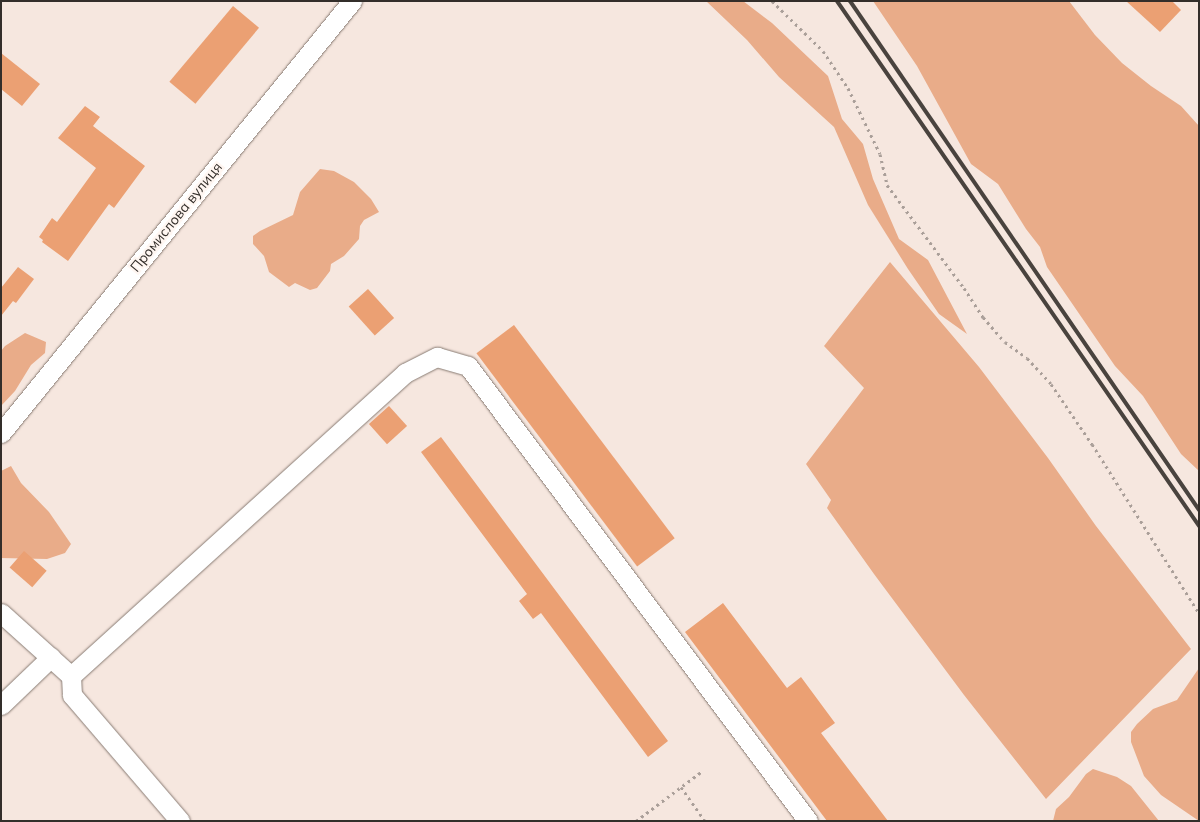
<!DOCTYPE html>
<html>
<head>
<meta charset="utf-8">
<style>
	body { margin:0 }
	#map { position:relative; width:1200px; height:822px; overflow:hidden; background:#f6e7df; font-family:Mulish,sans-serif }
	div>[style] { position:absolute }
	.green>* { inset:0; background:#e9ac89 }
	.building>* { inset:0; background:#eba073; transform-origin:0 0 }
	.path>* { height:3px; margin-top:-1.5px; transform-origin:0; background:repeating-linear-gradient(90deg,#aa9f99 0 2.5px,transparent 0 6.5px) }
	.roads { filter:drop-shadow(0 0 1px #887b73) drop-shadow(0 0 1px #887b73) }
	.minor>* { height:19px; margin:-9.5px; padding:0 9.5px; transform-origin:9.5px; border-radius:9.5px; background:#fff }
	.rail>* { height:4px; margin:-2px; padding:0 2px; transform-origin:2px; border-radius:2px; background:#49433e }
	span { translate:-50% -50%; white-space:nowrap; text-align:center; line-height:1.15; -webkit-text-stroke:4.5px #fff6f1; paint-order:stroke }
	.street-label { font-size:14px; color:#332e2a }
	.frame { position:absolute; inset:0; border:2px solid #332e2a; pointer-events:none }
</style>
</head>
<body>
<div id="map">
	<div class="green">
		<div style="clip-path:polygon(706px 1px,743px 1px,772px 23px,828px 76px,842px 119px,863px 144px,873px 179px,899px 239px,928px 260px,967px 334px,939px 314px,908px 269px,868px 205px,834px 127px,779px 77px,747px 40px)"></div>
		<div style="clip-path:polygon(873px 1px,1069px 1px,1095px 35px,1122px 63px,1151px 86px,1181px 106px,1199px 126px,1199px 471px,1181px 454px,1143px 396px,1115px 366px,1047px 267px,1040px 247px,1026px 229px,998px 184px,971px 164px,917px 66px)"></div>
		<div style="clip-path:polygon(320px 169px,334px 171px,354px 182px,371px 199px,379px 212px,364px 220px,360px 226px,359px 239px,344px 256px,331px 264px,330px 271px,317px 288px,310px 290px,295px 283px,289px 287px,269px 272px,264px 256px,253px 244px,253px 236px,260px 231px,293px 215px,300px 192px)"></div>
		<div style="clip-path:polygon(890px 262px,979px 367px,1048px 458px,1096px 526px,1191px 649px,1046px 799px,964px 695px,874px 574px,827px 508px,831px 500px,806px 464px,864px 388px,824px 346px)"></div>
		<div style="clip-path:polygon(25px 333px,46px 342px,45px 353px,31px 365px,15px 391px,1px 406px,1px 351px,5px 346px)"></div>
		<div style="clip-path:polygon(11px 466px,21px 483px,49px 512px,71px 544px,65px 553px,47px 559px,1px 558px,1px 471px)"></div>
		<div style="clip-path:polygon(1199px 668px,1199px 821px,1161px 795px,1144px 776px,1131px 742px,1131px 732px,1137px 724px,1153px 709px,1177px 700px)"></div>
		<div style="clip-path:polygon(1093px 769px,1117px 777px,1131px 786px,1159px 821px,1053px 821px,1056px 809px,1069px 797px,1086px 774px)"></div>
	</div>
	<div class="building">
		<div style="clip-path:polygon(1126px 1px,1172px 1px,1181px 10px,1160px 32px)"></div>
		<div style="left:233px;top:6px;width:34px;height:99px;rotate:40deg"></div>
		<div style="clip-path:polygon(1px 53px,40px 84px,22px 106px,1px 89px)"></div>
		<div style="clip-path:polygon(85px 106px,100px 117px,93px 126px,145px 166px,114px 208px,109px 204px,68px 261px,42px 242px,43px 240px,39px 237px,52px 218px,57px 222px,96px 168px,58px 138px)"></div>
		<div style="clip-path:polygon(18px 267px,34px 279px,16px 303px,13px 301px,1px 316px,1px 288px)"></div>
		<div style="left:368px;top:289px;width:39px;height:26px;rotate:48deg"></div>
		<div style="left:514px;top:325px;width:267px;height:47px;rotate:53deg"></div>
		<div style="left:389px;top:406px;width:27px;height:27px;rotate:48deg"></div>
		<div style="clip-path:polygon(441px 437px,668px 741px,648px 757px,541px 613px,533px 619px,519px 601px,527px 594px,421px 452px)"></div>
		<div style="left:24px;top:551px;width:30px;height:22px;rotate:41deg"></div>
		<div style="clip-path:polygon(723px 603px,787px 688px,801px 677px,835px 723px,821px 733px,888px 821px,827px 821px,685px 632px)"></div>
	</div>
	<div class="path">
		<div style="left:772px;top:1px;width:71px;rotate:44.4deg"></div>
		<div style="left:823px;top:51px;width:45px;rotate:56deg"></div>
		<div style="left:848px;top:88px;width:73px;rotate:64.1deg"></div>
		<div style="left:880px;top:154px;width:32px;rotate:77deg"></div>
		<div style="left:887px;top:185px;width:129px;rotate:53.2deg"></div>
		<div style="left:964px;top:288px;width:35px;rotate:57deg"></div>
		<div style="left:983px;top:317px;width:33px;rotate:49deg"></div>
		<div style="left:1005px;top:342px;width:27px;rotate:36deg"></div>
		<div style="left:1027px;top:358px;width:35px;rotate:47deg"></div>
		<div style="left:1051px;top:384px;width:73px;rotate:55.7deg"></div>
		<div style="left:1092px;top:444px;width:200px;rotate:57.7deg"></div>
		<div style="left:681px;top:787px;width:42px;rotate:54.8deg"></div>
		<div style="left:636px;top:821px;width:81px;rotate:-37deg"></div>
	</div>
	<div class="roads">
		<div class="minor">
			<div style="left:1px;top:433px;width:557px;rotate:-50.91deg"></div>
			<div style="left:1px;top:613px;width:94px;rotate:42deg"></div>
			<div style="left:71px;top:676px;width:451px;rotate:-42.2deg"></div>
			<div style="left:405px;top:373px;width:36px;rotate:-27deg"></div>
			<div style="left:437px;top:357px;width:32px;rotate:16deg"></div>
			<div style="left:468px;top:366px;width:568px;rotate:53.23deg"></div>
			<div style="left:71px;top:676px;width:19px;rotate:87deg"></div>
			<div style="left:72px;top:695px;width:166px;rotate:49.4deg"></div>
			<div style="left:1px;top:705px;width:69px;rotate:-43.8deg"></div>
		</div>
	</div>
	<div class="rail">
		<div style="left:837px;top:1px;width:638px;rotate:55.41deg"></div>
		<div style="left:850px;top:1px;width:617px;rotate:55.56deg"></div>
	</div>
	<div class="street-label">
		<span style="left:176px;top:217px;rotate:-51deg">Промислова вулиця</span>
	</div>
	<div class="frame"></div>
</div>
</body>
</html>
